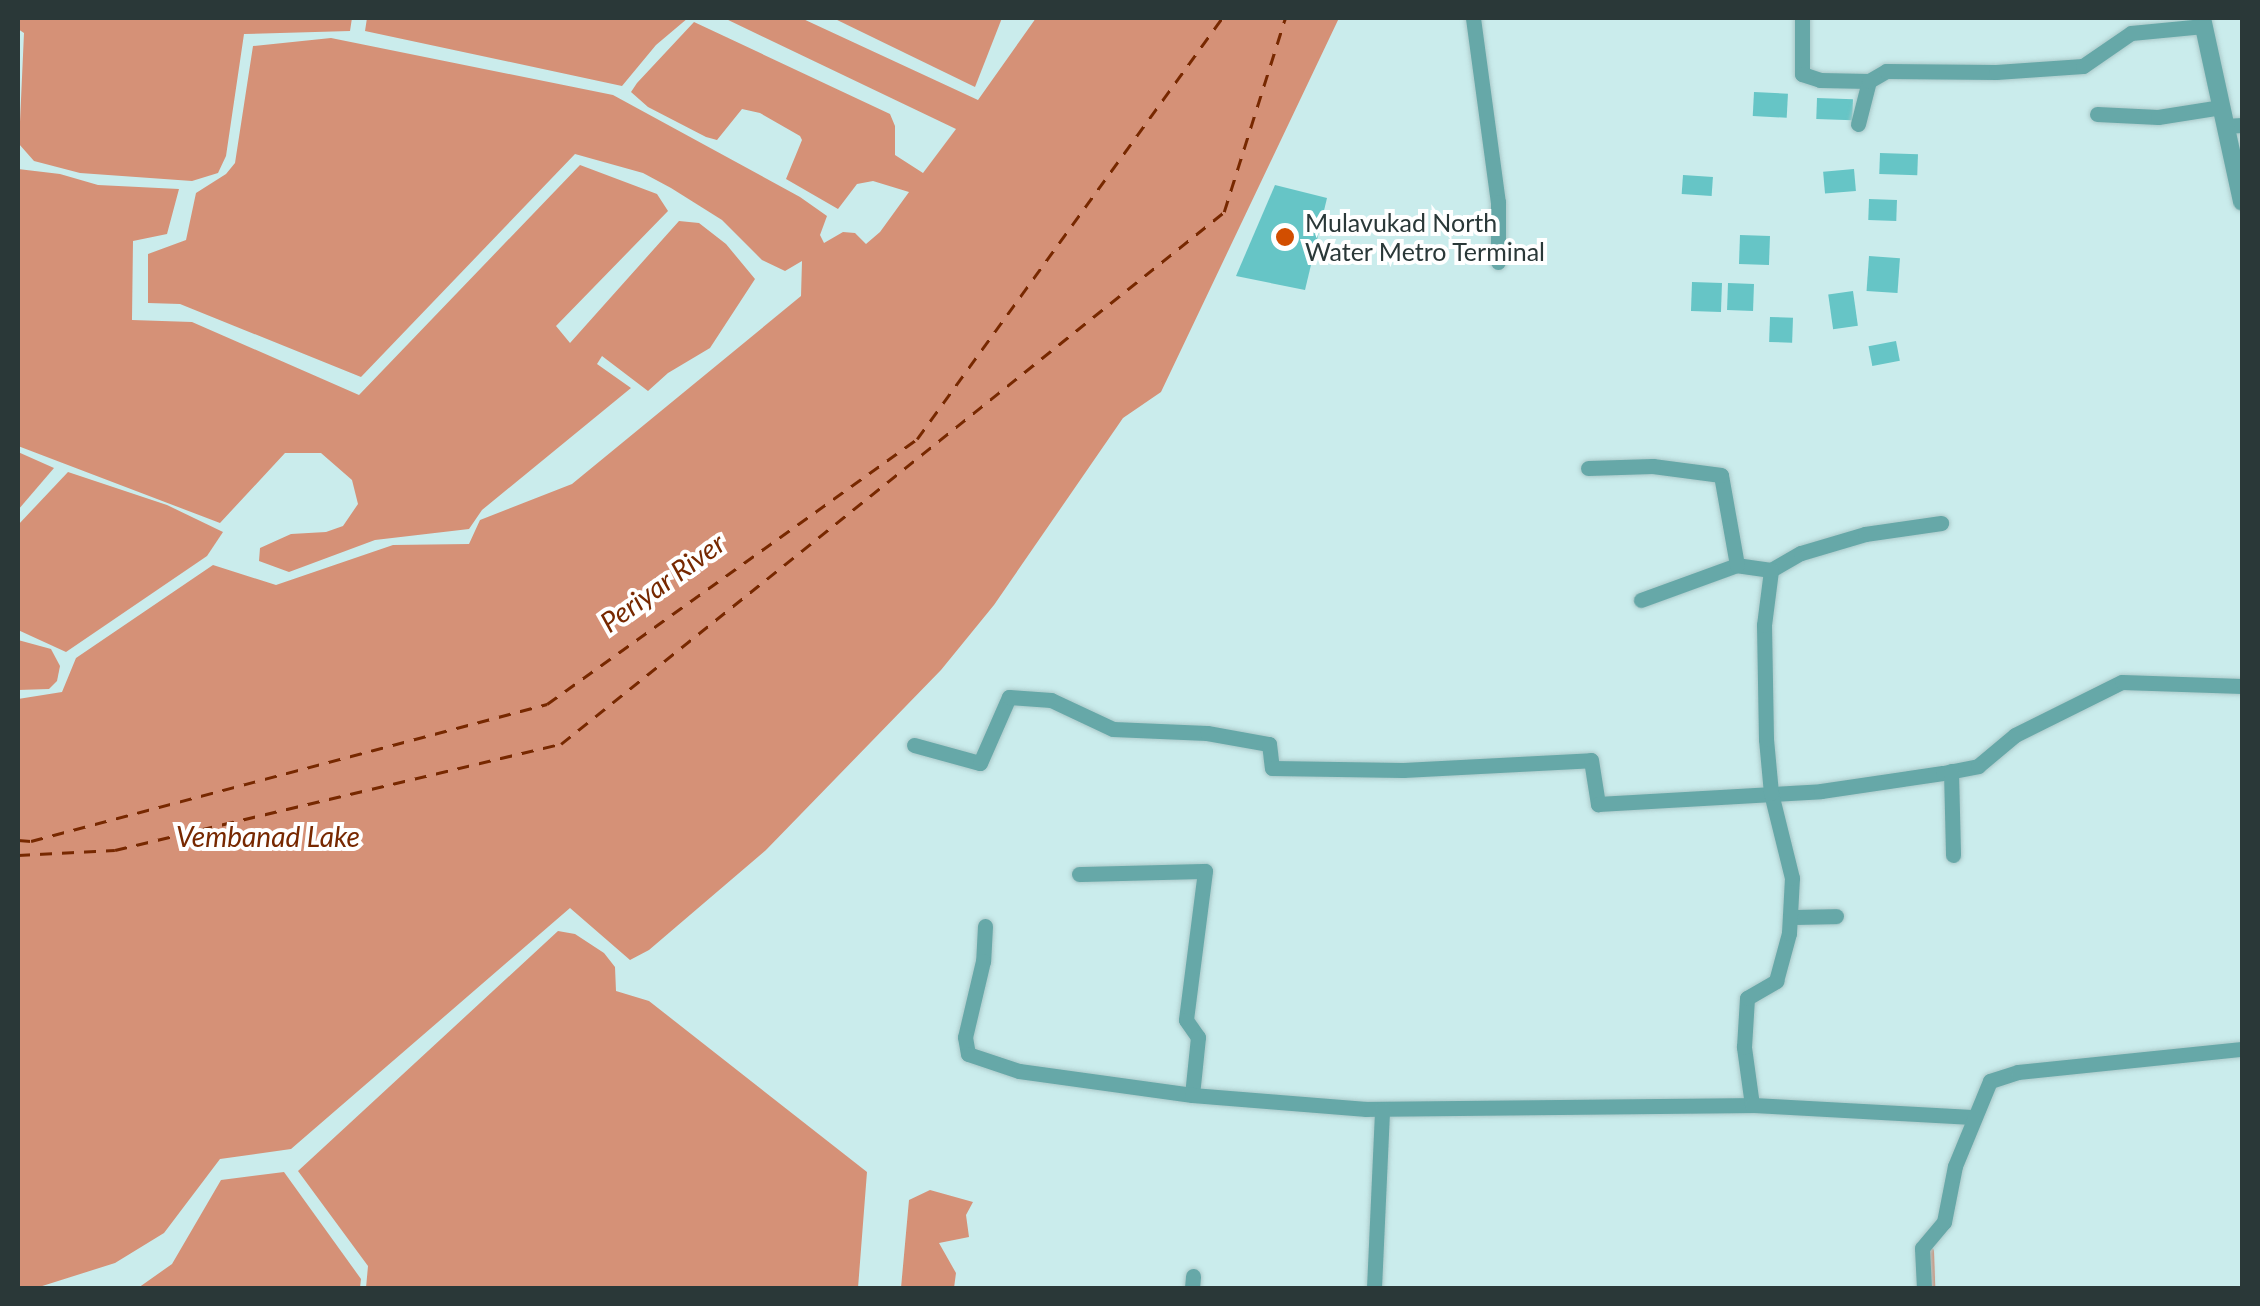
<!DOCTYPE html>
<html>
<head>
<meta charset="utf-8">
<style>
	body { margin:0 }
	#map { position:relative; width:2260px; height:1306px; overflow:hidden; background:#caecec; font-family:Lato,sans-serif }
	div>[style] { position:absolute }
	.water>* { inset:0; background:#d59177 }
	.stream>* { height:6px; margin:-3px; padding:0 3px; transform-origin:3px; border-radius:3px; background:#d59177 }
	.ferry>* { height:2.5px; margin-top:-1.25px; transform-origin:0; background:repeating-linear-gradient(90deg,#772800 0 12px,transparent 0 22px) }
	.building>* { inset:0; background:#66c5c6; transform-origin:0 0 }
	.roads { filter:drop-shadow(0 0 2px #aac8c8) drop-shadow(0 0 2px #aac8c8) }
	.minor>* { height:15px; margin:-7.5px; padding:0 7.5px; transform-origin:7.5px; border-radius:7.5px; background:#66a8a8 }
	.tertiary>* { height:18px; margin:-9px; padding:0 9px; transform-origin:9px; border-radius:9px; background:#66a8a8 }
	.dots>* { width:28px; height:28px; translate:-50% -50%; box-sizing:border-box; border:5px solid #fff; border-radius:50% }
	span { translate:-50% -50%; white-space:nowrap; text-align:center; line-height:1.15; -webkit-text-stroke:8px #fff; paint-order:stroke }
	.poi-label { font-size:25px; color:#2a3838 }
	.left { translate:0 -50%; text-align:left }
	.water-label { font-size:28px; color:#772800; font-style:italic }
	.frame { position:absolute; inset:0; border:20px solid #2a3838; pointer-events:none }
</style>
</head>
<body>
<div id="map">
	<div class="water">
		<div style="clip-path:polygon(18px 18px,352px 18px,350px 31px,244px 34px,226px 156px,218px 173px,192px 181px,80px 173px,34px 161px,19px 144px,24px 33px,18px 29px)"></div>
		<div style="clip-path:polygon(367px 18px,688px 18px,656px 45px,622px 86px,365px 31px)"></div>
		<div style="clip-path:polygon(724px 18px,801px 18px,978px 100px,1036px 18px,1339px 18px,1161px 392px,1123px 418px,994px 605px,941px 670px,766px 850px,649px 950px,630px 960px,570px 908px,291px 1149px,220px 1159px,164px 1233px,115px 1263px,36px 1288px,18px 1288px,18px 699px,62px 692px,76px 658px,213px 565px,276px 585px,393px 545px,469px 544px,480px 520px,572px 484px,801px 296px,802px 261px,785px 271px,762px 260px,722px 220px,671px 188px,643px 173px,575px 154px,361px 377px,180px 304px,148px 303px,148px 254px,186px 240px,196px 193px,226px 174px,235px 163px,253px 46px,331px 38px,613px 95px,800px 197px,827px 216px,820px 235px,824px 243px,843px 232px,855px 233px,866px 244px,880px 232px,909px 192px,873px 181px,857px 184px,838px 209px,786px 179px,802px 140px,800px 136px,760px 113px,742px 109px,717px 140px,706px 137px,648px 107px,631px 92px,637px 83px,694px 22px,890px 114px,895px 126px,895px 155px,923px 173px,956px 129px)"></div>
		<div style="clip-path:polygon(833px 18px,1002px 18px,975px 87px)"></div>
		<div style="clip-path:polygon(580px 165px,657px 194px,668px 211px,556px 326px,570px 343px,679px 221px,699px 223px,726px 244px,755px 279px,710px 348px,668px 373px,648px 391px,602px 356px,597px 364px,631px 388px,482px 510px,469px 529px,375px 540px,289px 572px,259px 561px,260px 548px,291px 534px,326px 532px,343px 526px,358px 504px,352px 480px,321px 453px,285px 453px,220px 523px,18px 446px,18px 169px,60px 174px,98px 185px,179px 189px,167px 234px,133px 241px,132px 320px,192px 322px,359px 395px)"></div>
		<div style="clip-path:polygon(18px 452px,54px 468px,18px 510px)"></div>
		<div style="clip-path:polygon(68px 472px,167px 505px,223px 532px,207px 556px,66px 652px,18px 630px,18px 525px)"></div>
		<div style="clip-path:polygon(18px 640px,51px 649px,60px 666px,57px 681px,49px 689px,18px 690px)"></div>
		<div style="clip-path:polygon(558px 931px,575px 934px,604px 953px,615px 967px,616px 991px,649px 1001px,867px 1172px,858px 1288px,366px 1288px,368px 1266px,298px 1171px)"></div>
		<div style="clip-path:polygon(284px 1172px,361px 1279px,360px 1288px,138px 1288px,172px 1264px,221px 1180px)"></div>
		<div style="clip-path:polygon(930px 1190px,973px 1202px,966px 1215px,969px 1237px,939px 1243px,956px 1273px,954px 1288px,901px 1288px,909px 1200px)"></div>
	</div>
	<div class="stream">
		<div style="left:1931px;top:1251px;width:37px;rotate:88deg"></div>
	</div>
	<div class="ferry">
		<div style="left:18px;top:840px;width:13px;rotate:4deg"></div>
		<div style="left:31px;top:841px;width:534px;rotate:-14.87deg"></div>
		<div style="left:547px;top:704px;width:455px;rotate:-35.6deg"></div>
		<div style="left:917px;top:439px;width:520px;rotate:-54.08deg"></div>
		<div style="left:18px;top:855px;width:97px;rotate:-3deg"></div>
		<div style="left:115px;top:850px;width:458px;rotate:-13.4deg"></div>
		<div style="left:561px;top:744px;width:850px;rotate:-38.74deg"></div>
		<div style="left:1224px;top:212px;width:203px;rotate:-72.5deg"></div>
	</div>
	<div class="building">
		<div style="left:1754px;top:92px;width:34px;height:24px;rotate:3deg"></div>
		<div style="left:1817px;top:98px;width:36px;height:21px;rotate:2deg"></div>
		<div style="left:1880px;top:153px;width:38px;height:21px;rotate:2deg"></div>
		<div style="left:1854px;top:169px;width:22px;height:31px;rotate:85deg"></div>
		<div style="left:1683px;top:175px;width:30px;height:19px;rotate:4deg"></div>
		<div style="clip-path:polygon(1275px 185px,1327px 198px,1305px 290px,1236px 276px)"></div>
		<div style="left:1869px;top:199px;width:28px;height:21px;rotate:2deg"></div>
		<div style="left:1740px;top:235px;width:30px;height:29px;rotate:2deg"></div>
		<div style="left:1869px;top:256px;width:31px;height:35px;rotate:4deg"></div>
		<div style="left:1692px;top:282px;width:30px;height:29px;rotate:2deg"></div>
		<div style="left:1728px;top:283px;width:26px;height:27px;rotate:2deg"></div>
		<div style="left:1853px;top:291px;width:35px;height:25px;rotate:82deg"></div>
		<div style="left:1770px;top:317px;width:23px;height:25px;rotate:2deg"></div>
		<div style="left:1896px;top:341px;width:20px;height:28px;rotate:79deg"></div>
	</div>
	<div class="roads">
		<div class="minor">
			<div style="left:1473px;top:18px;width:186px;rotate:82.3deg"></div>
			<div style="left:1498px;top:202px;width:60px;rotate:90deg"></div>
			<div style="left:1802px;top:18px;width:56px;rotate:90deg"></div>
			<div style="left:1802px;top:74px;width:19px;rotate:18deg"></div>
			<div style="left:1820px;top:80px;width:49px;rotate:1.2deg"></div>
			<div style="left:2097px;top:114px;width:61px;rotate:2.8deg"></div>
			<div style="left:2158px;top:117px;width:64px;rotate:-9deg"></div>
			<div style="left:1858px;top:124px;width:44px;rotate:-75.7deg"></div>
			<div style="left:1869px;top:81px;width:20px;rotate:-30deg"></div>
			<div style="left:1886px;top:71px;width:110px;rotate:0.5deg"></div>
			<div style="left:1996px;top:72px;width:87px;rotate:-3.9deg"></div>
			<div style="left:2083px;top:66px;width:58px;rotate:-34.5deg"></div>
			<div style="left:2131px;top:33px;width:73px;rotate:-5.5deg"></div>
			<div style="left:2225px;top:126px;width:17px;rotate:-3deg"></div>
			<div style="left:1771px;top:570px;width:34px;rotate:-30deg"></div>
			<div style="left:1801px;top:553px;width:67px;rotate:-16.5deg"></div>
			<div style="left:1865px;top:534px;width:77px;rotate:-8.2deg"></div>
			<div style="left:1641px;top:600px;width:102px;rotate:-20deg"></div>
			<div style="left:914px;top:745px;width:68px;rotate:15.3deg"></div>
			<div style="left:980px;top:763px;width:72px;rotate:-66.3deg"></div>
			<div style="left:1009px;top:697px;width:42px;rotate:4.1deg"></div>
			<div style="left:1051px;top:700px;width:68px;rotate:25.1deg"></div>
			<div style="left:1113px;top:729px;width:94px;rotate:2.4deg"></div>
			<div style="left:1207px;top:733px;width:63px;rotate:10.1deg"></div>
			<div style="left:1269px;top:744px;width:24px;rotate:83deg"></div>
			<div style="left:1272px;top:768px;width:131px;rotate:0.9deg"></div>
			<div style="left:1403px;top:770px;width:188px;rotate:-3deg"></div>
			<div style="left:1591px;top:760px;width:45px;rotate:81deg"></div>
			<div style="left:1598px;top:804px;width:223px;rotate:-3.3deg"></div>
			<div style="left:1821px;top:791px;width:123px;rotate:-8.4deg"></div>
			<div style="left:1943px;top:773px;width:36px;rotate:-11deg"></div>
			<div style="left:1978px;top:766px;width:48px;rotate:-40deg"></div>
			<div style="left:2015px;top:735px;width:119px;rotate:-26.4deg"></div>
			<div style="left:2122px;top:682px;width:120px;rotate:1.9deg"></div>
			<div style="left:1951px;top:771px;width:84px;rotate:88.6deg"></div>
			<div style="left:1079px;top:874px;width:126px;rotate:-1.4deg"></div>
			<div style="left:1205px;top:871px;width:150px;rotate:97.3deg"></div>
			<div style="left:1186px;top:1020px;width:21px;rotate:55deg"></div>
			<div style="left:1198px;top:1037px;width:58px;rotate:95.9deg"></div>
			<div style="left:1790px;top:917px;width:46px;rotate:-1.2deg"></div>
			<div style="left:985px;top:926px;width:35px;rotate:93deg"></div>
			<div style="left:983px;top:961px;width:78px;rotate:103.3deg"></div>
			<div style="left:965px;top:1037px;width:17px;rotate:80deg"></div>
			<div style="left:968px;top:1054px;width:54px;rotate:18.4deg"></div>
			<div style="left:1019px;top:1071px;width:175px;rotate:7.9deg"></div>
			<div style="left:1192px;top:1095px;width:175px;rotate:4.6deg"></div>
			<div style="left:1366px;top:1109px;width:386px;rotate:-0.6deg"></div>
			<div style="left:1752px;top:1105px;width:59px;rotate:-97.9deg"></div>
			<div style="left:1744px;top:1047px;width:49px;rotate:-86.5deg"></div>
			<div style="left:1747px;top:998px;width:34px;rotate:-30deg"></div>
			<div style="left:1776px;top:981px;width:50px;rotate:-74.8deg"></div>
			<div style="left:1789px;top:933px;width:55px;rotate:-86.9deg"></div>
			<div style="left:1792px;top:878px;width:88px;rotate:-103.9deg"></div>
			<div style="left:1771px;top:793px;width:54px;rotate:-95.3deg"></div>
			<div style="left:1766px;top:739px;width:114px;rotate:-91deg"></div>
			<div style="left:1764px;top:625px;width:55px;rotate:-82.7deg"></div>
			<div style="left:1771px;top:570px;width:34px;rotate:-172deg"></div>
			<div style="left:1737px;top:565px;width:91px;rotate:-100.1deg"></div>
			<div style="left:1721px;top:475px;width:69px;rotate:-172.5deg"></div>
			<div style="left:1653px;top:466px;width:65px;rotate:178.2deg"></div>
			<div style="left:1752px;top:1105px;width:222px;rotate:3.1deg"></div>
			<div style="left:1192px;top:1288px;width:12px;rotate:-85deg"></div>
			<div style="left:1374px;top:1288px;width:179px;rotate:-87.4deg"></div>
			<div style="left:1924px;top:1288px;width:40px;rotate:-92.9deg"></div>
			<div style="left:1922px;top:1248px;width:34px;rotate:-50deg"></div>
			<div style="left:1944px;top:1222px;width:57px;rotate:-78.9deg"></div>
			<div style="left:1955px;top:1166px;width:92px;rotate:-67.6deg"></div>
			<div style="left:1990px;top:1081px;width:29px;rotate:-18deg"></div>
			<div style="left:2018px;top:1072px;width:225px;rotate:-5.9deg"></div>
		</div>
		<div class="tertiary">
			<div style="left:2202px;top:18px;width:188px;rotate:77.7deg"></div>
		</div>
	</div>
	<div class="dots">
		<div style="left:1285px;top:237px;background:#d24e00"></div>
	</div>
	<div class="poi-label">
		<span class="left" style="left:1305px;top:237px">Mulavukad North<br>Water Metro Terminal</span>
	</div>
	<div class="water-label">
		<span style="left:662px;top:582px;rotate:-36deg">Periyar River</span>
		<span style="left:268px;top:836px">Vembanad Lake</span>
	</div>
	<div class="frame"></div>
</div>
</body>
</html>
